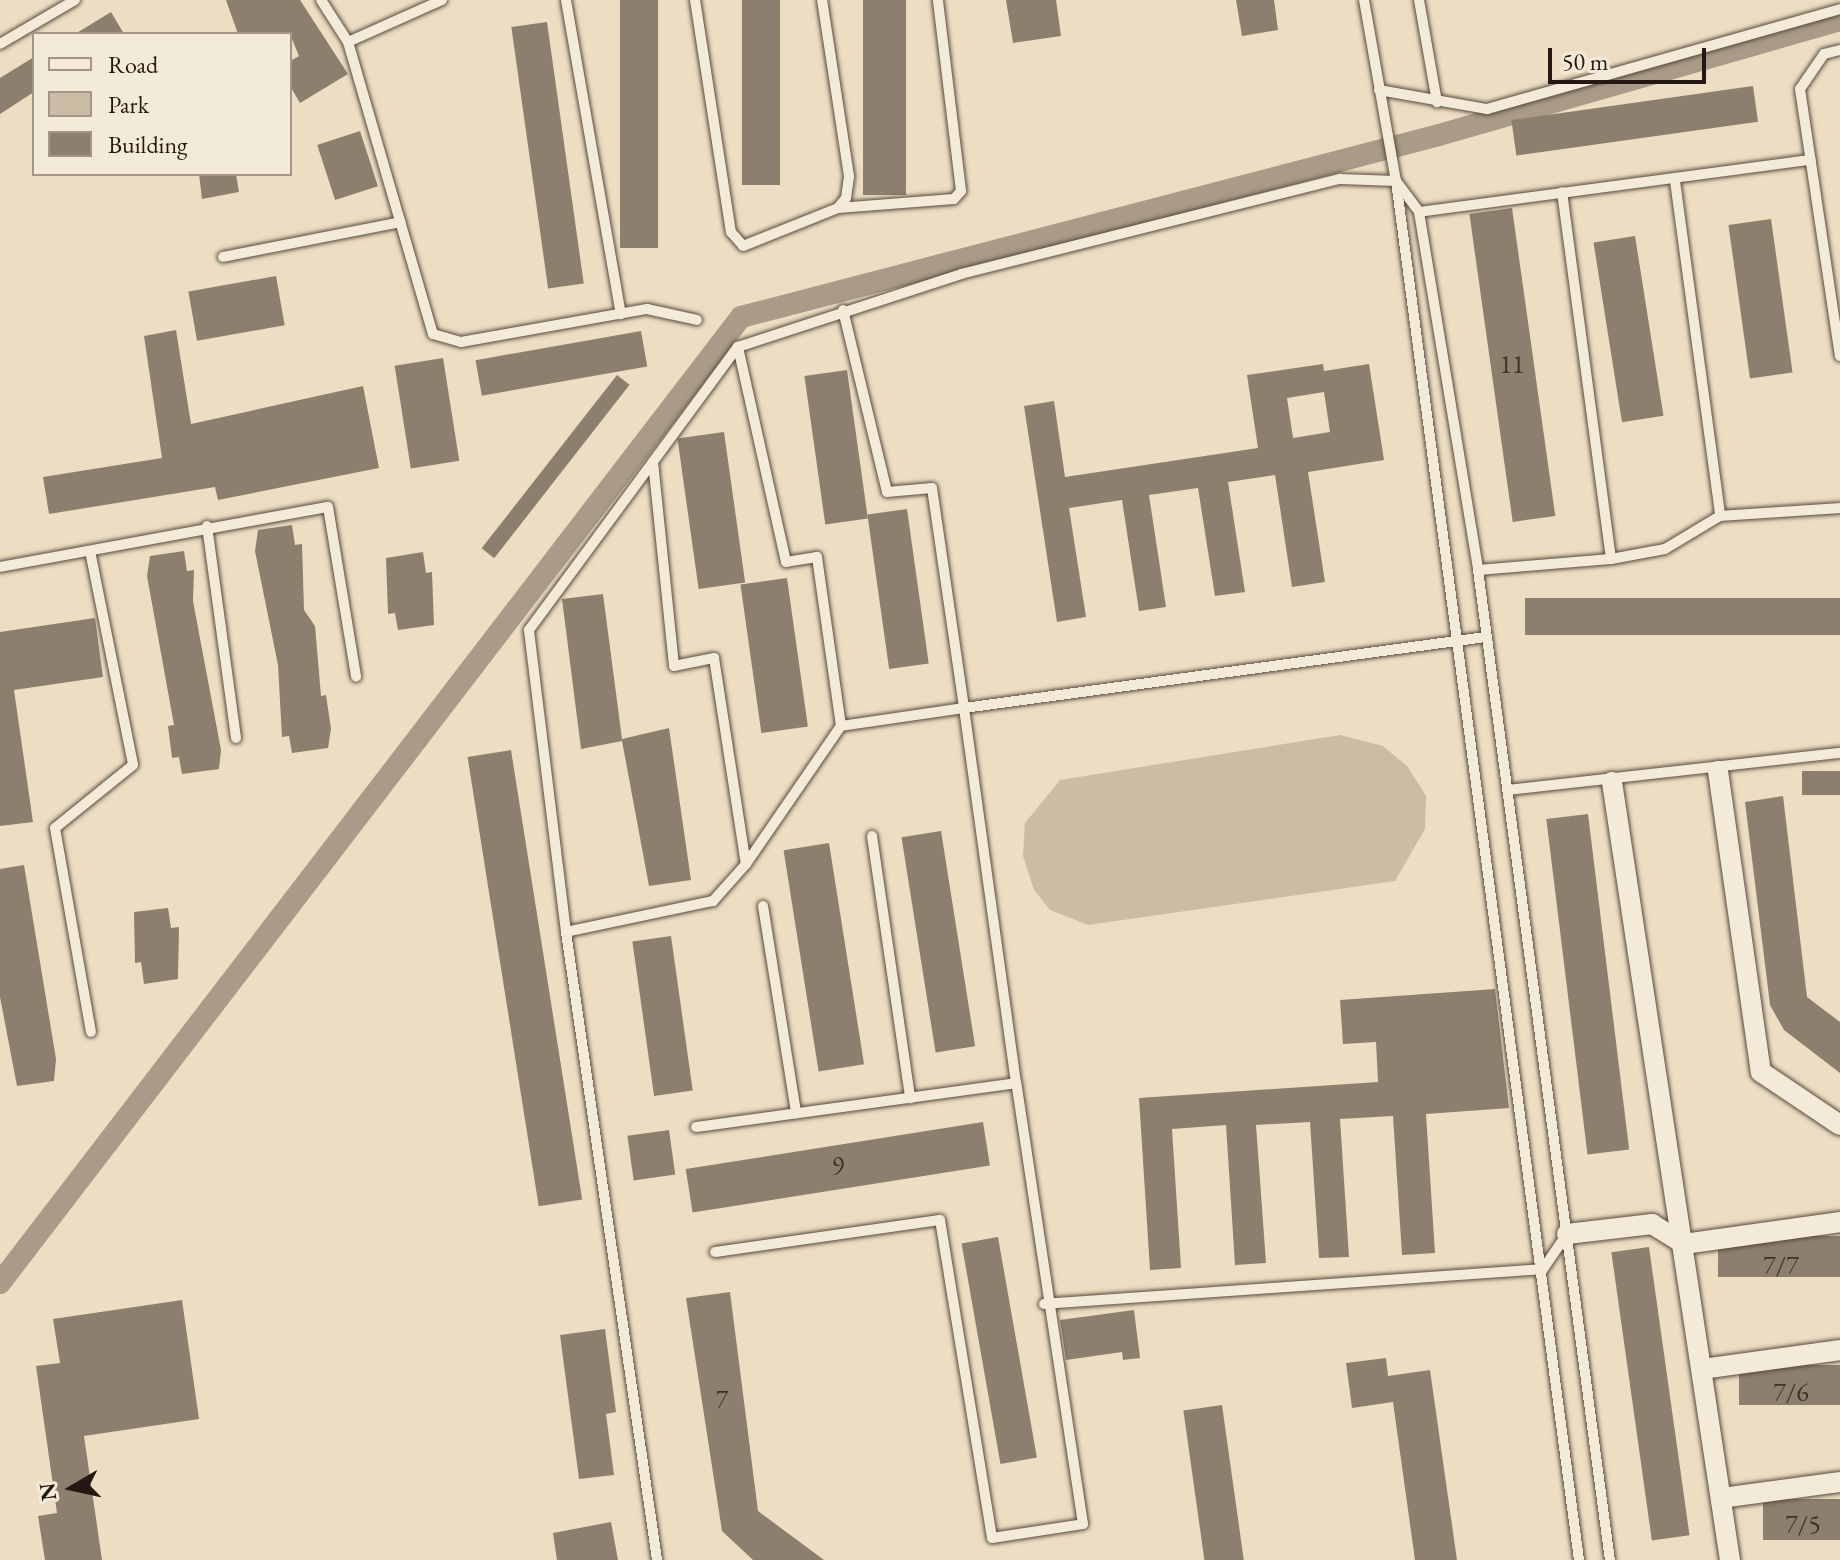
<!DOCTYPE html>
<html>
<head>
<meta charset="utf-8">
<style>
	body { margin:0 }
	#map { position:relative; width:1840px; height:1560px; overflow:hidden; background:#eddec3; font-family:"EB Garamond",serif }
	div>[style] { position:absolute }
	.green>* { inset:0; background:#cbbca5 }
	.canal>* { height:22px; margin:-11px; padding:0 11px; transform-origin:11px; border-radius:11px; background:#a99b87 }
	.building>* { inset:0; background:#8d7f6e; transform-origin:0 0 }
	.roads { filter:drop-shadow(0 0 2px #574a3e) drop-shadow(0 0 2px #574a3e) }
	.lane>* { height:10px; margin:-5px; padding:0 5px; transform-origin:5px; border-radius:5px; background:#f3ead8 }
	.street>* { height:20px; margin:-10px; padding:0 10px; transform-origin:10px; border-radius:10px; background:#f3ead8 }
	span { translate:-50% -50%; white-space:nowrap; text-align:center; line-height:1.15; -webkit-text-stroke:8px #f3ead8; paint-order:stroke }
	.number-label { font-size:26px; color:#3f3229 }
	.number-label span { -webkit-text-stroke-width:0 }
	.legend { position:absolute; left:32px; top:32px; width:260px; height:144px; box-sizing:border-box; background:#f3ead8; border:2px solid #a19689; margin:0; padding:10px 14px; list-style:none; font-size:24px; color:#251812 }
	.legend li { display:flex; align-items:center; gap:16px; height:40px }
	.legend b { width:40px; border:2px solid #a19689 }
	.north { position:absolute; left:32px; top:1448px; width:80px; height:80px; -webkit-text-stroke:6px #f3ead8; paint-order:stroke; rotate:261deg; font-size:22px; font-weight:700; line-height:32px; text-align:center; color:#251812 }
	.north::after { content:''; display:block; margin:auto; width:28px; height:36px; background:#251812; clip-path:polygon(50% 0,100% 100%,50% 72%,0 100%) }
	.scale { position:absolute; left:1548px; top:48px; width:158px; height:36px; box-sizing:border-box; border:4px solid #251812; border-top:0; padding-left:10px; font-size:24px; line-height:28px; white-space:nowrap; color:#251812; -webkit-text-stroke:6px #f3ead8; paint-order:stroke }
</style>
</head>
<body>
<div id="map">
	<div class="green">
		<div style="clip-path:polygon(1340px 735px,1383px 746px,1407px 766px,1426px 796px,1425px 829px,1395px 881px,1088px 925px,1050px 910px,1034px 890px,1023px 856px,1025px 823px,1060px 780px)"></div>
	</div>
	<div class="canal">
		<div style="left:0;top:1283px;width:1217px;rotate:-52.51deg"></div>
		<div style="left:741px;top:317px;width:721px;rotate:-14.61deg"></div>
		<div style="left:1439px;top:135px;width:417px;rotate:-16deg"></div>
	</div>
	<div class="building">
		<div style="clip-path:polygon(226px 0,300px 0,348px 74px,300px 103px,290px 86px,290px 61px,299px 56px,290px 34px,238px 34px)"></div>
		<div style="left:620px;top:0;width:38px;height:248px"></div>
		<div style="left:742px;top:0;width:38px;height:185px"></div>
		<div style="left:863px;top:0;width:43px;height:195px"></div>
		<div style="clip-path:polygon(1006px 0,1056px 0,1061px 36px,1013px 43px)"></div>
		<div style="clip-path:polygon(1236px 0,1274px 0,1278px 30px,1242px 36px)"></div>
		<div style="clip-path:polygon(111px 12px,124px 34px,75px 34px)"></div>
		<div style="left:547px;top:22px;width:264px;height:36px;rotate:82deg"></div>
		<div style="clip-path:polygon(34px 57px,34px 92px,0 114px,0 78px)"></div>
		<div style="left:1753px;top:86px;width:36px;height:244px;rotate:82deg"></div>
		<div style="left:360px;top:131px;width:58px;height:45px;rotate:72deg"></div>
		<div style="clip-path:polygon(199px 174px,236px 174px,239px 192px,202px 199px)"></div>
		<div style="left:1512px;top:208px;width:311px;height:43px;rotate:82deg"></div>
		<div style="left:1771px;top:219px;width:155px;height:43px;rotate:82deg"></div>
		<div style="left:1635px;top:236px;width:182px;height:42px;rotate:81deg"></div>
		<div style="left:276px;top:276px;width:50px;height:89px;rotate:80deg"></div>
		<div style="clip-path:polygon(176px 330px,191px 424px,363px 386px,379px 468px,218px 500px,215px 487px,49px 514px,43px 477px,162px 458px,144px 336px)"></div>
		<div style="left:641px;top:331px;width:36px;height:168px;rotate:80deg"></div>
		<div style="left:443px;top:358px;width:104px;height:49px;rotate:81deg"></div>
		<div style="clip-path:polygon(evenodd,1323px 364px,1324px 371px,1369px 364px,1384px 460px,1308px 472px,1325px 582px,1292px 587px,1275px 475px,1228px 482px,1245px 592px,1215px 596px,1198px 488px,1149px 495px,1166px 607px,1139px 611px,1122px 500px,1069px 508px,1086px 617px,1057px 622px,1024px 406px,1054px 401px,1065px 477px,1258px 448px,1247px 375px,1323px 364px,1324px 392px,1330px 432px,1293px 438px,1287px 398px,1324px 392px)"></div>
		<div style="left:847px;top:370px;width:150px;height:43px;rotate:82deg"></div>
		<div style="left:617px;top:375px;width:16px;height:220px;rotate:38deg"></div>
		<div style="left:724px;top:432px;width:152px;height:47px;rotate:82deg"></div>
		<div style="left:907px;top:509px;width:156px;height:40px;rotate:82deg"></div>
		<div style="clip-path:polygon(292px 525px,295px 545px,302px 544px,304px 610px,315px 626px,321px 696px,326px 695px,331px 729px,328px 748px,292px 753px,289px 736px,282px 737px,278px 665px,255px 551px,258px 530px)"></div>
		<div style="clip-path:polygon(184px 551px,187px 571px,194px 570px,193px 601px,221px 750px,219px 769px,182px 774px,179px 757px,172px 758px,168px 726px,174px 725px,147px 576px,150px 556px)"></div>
		<div style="clip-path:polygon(423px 552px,426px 573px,432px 572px,434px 625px,398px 630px,395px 613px,388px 614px,386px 558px)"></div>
		<div style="left:787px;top:578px;width:150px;height:47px;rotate:82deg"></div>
		<div style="clip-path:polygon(603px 594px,622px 739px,669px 728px,691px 880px,649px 886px,622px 741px,581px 749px,562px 599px)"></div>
		<div style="left:1840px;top:598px;width:37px;height:315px;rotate:90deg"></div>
		<div style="clip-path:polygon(95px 618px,103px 677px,14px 690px,33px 822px,0 826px,0 632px)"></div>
		<div style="left:511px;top:750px;width:455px;height:44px;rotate:81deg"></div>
		<div style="left:1840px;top:771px;width:24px;height:38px;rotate:90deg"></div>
		<div style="clip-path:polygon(1783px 796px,1807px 997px,1840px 1022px,1840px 1073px,1784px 1030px,1770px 1005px,1745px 802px)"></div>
		<div style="left:1588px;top:814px;width:338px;height:42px;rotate:83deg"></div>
		<div style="left:941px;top:831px;width:218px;height:40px;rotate:81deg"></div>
		<div style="left:829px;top:843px;width:224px;height:46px;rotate:81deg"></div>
		<div style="clip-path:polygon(24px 865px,56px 1059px,54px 1081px,17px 1086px,0 997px,0 869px)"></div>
		<div style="clip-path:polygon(168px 908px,171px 928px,179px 927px,178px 979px,144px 984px,141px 962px,135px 963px,134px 912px)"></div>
		<div style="left:671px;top:936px;width:156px;height:39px;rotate:82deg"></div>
		<div style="clip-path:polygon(1495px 989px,1509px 1108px,1426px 1114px,1435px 1253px,1402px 1255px,1393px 1116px,1340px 1119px,1349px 1257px,1319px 1258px,1310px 1122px,1256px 1125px,1266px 1263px,1235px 1265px,1226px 1125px,1172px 1129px,1181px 1268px,1150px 1270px,1139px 1098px,1378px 1082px,1376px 1042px,1343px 1044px,1340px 1000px)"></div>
		<div style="left:983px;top:1122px;width:44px;height:301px;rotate:81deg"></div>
		<div style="left:669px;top:1130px;width:45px;height:42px;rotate:82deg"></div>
		<div style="left:1840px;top:1236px;width:41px;height:122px;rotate:90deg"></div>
		<div style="left:998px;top:1237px;width:224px;height:37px;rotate:80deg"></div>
		<div style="left:1649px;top:1247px;width:291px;height:38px;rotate:82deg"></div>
		<div style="clip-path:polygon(730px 1292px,758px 1511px,824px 1560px,753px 1560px,722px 1531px,686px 1298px)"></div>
		<div style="clip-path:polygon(182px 1300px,199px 1419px,84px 1436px,102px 1560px,45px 1560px,38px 1516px,57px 1513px,36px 1366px,60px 1363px,53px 1319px)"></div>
		<div style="clip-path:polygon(1134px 1310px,1140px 1358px,1123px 1360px,1122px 1352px,1066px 1360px,1060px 1320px)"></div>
		<div style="clip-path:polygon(605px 1329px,616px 1412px,606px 1414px,614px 1475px,579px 1479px,560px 1335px)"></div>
		<div style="clip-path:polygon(1386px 1358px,1388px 1376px,1430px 1370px,1457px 1560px,1415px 1560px,1393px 1402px,1352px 1408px,1346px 1363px)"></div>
		<div style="left:1840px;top:1365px;width:40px;height:101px;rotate:90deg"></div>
		<div style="left:1222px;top:1405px;width:157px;height:39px;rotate:82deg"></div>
		<div style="left:1840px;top:1499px;width:41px;height:77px;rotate:90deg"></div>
		<div style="clip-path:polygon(611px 1522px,618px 1560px,557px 1560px,553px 1533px)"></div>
	</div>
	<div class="roads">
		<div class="lane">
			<div style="left:321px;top:0;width:50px;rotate:57.3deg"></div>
			<div style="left:348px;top:42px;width:304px;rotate:73.8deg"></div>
			<div style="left:433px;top:334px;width:29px;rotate:16deg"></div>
			<div style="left:461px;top:342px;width:189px;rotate:-10.1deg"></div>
			<div style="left:647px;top:309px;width:51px;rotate:12.4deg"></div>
			<div style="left:566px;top:0;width:319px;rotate:80.1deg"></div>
			<div style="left:695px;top:0;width:235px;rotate:81.2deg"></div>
			<div style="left:731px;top:232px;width:18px;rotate:49deg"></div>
			<div style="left:743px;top:246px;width:102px;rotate:-21.8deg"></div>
			<div style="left:838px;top:208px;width:13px;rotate:-51deg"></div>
			<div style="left:846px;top:198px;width:22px;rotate:-82deg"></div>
			<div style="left:849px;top:176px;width:178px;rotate:-98.7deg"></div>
			<div style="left:1364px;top:0;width:184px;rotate:80deg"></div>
			<div style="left:1396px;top:181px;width:1391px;rotate:82.44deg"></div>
			<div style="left:1419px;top:0;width:104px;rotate:80deg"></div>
			<div style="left:348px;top:42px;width:103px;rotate:-24.1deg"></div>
			<div style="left:0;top:44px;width:87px;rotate:-30.4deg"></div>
			<div style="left:1840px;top:50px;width:16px;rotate:166deg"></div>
			<div style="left:1824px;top:54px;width:42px;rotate:124.4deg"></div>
			<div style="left:1800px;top:89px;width:270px;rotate:81.5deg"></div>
			<div style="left:1379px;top:90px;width:110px;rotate:10deg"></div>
			<div style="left:1487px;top:109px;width:367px;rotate:-15.8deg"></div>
			<div style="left:1675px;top:181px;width:338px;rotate:82.3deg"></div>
			<div style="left:1720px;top:516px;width:120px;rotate:-3.8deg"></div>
			<div style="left:838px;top:208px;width:116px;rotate:-4.4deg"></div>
			<div style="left:954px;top:199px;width:11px;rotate:-49deg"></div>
			<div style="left:961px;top:191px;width:192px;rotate:-96.9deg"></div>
			<div style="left:1419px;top:212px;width:395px;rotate:-7.6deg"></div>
			<div style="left:223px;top:257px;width:181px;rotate:-11.1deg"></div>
			<div style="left:843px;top:310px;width:187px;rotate:76.4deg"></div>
			<div style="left:887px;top:492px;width:45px;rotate:-5.1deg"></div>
			<div style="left:932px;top:488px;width:222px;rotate:81.7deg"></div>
			<div style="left:964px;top:708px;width:527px;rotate:-7.75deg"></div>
			<div style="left:653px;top:462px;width:205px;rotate:84.1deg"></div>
			<div style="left:674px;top:666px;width:41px;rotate:-11.3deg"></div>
			<div style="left:714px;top:658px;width:208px;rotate:81.2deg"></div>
			<div style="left:746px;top:864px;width:168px;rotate:-55.5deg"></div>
			<div style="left:207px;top:526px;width:214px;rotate:82.2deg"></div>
			<div style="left:90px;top:551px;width:218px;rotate:78.6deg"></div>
			<div style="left:133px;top:765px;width:100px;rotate:141.1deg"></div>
			<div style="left:55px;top:828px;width:207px;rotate:80deg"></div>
			<div style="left:1611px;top:559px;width:55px;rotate:-10.5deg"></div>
			<div style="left:1665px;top:549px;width:64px;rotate:-31deg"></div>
			<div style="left:0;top:567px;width:333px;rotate:-10.4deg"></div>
			<div style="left:328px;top:507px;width:172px;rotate:80.6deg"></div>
			<div style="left:1478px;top:570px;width:133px;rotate:-4.7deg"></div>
			<div style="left:1611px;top:559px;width:370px;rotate:-97.6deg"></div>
			<div style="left:1508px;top:790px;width:334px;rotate:-6.4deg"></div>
			<div style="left:872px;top:836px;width:265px;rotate:81.7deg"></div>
			<div style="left:746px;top:864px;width:50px;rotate:131.7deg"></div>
			<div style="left:713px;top:901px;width:150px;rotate:168.1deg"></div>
			<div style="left:566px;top:932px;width:304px;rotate:-97deg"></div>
			<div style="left:529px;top:630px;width:352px;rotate:-53.6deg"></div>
			<div style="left:738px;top:347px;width:235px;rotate:-18.1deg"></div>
			<div style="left:961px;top:274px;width:391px;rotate:-14.1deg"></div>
			<div style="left:1340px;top:179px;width:56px;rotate:2deg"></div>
			<div style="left:1396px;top:181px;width:39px;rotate:53deg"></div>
			<div style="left:1419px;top:212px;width:363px;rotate:80.6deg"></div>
			<div style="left:1478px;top:570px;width:999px;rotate:82.41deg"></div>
			<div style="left:763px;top:906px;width:210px;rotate:80.9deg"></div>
			<div style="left:566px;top:932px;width:635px;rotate:81.75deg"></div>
			<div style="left:696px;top:1127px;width:323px;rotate:-7.8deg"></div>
			<div style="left:1016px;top:1083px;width:379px;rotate:-97.9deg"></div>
			<div style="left:964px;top:708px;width:124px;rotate:171.7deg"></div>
			<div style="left:841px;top:726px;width:171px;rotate:-98.1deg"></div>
			<div style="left:817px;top:557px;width:31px;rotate:171deg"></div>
			<div style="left:786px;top:562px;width:220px;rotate:-102.6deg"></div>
			<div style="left:715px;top:1252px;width:227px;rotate:-8.1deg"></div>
			<div style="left:940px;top:1220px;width:322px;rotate:80.7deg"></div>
			<div style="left:992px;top:1538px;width:92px;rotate:-8.7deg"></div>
			<div style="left:1083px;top:1524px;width:446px;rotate:-98.6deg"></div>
			<div style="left:1044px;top:1304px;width:500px;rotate:-4.01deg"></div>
			<div style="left:1543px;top:1269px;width:42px;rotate:-55.6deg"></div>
		</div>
		<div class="street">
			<div style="left:1718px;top:771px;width:304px;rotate:81.9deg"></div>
			<div style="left:1761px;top:1072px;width:95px;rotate:33.9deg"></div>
			<div style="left:1612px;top:782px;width:787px;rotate:81.38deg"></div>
			<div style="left:1567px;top:1234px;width:86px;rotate:-6.7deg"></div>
			<div style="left:1652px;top:1224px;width:38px;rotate:32deg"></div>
			<div style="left:1684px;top:1244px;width:158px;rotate:-8deg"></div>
			<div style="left:1702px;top:1369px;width:139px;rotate:-7.8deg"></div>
			<div style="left:1721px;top:1498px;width:120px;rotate:-7.7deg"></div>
		</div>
	</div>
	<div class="number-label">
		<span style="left:1512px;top:365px">11</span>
		<span style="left:838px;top:1167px">9</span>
		<span style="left:1781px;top:1266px">7/7</span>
		<span style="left:1791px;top:1393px">7/6</span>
		<span style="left:722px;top:1400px">7</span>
		<span style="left:1803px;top:1525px">7/5</span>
	</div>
	<ul class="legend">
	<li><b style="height:10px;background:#f3ead8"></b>Road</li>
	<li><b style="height:22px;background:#cbbca5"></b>Park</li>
	<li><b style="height:22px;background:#8d7f6e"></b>Building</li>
	</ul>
	<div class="north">N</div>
	<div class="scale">50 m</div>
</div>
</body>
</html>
